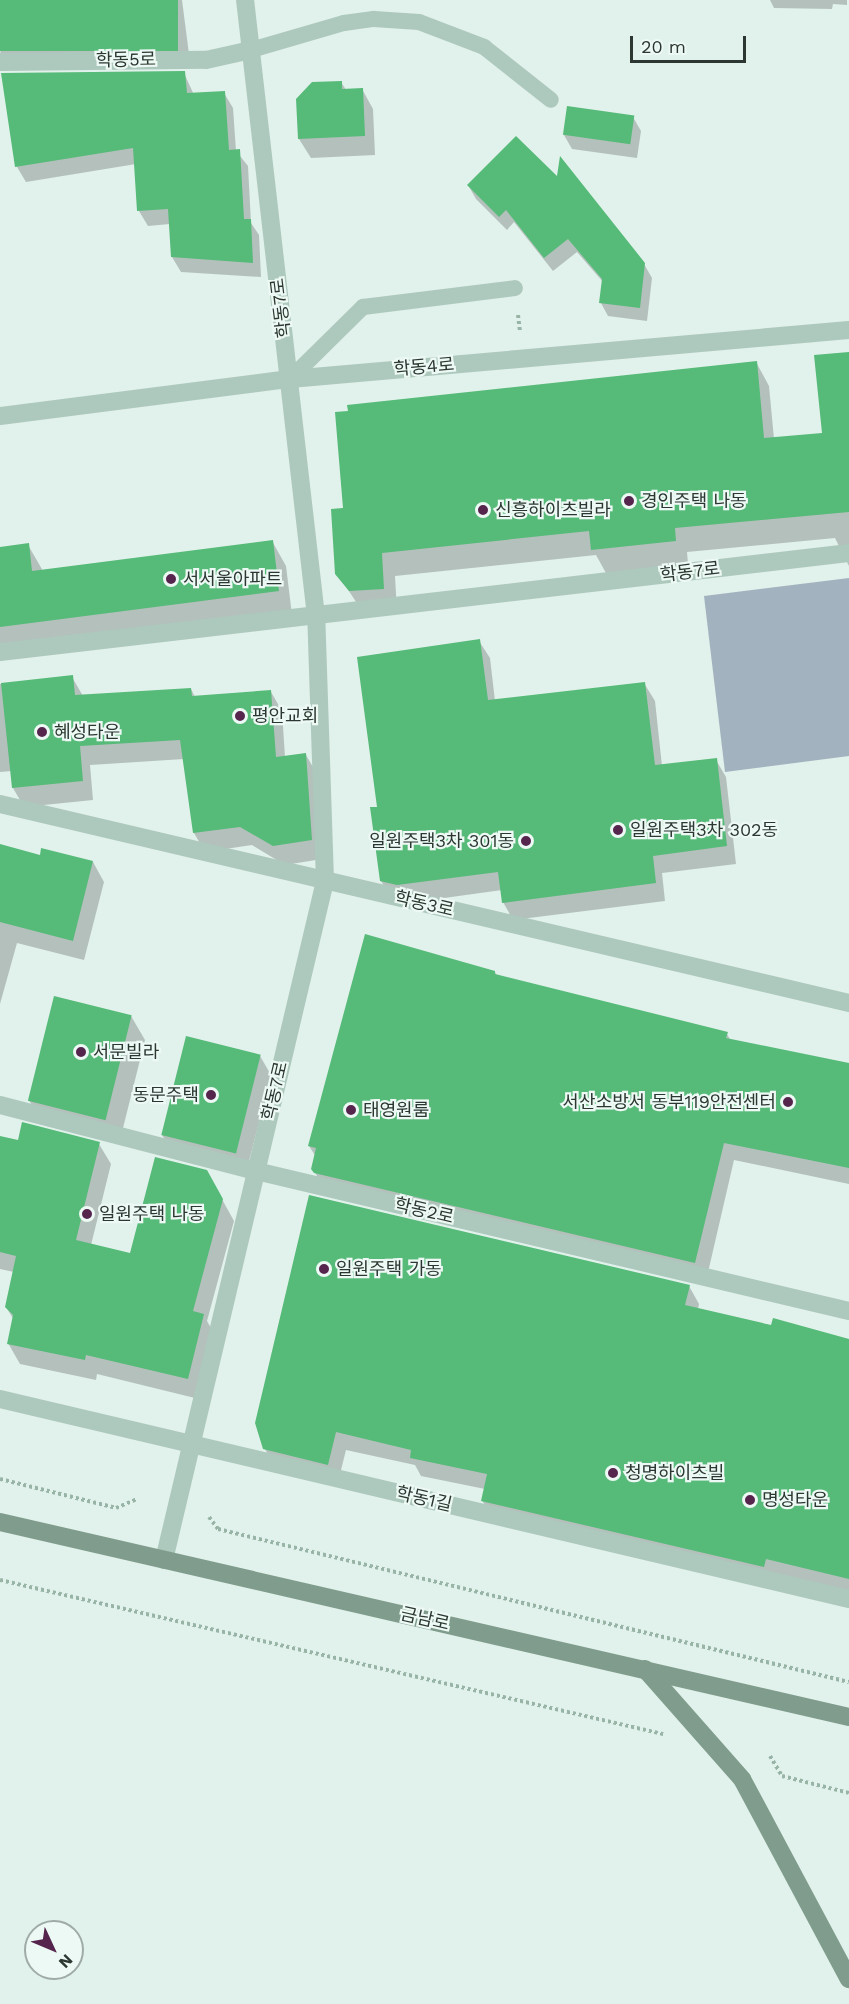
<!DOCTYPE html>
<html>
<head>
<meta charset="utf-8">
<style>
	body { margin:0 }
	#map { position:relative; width:849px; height:2004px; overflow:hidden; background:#e1f1eb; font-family:"Work Sans","Noto Sans KR",sans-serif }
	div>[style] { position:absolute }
	.green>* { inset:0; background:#a2b2bf }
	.shadow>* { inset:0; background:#0003 }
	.building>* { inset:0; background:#56ba78; transform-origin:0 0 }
	.path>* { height:4px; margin-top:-2px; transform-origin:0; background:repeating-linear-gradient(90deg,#98b4a7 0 3px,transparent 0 6px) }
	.lane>* { height:16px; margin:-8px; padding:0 8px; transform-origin:8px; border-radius:8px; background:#adc8bc }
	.street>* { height:18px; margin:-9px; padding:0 9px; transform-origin:9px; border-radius:9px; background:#adc8bc }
	.secondary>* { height:18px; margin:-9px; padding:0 9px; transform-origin:9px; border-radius:9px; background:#7f9c8c }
	.dots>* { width:16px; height:16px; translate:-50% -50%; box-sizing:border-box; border:3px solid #edf9f4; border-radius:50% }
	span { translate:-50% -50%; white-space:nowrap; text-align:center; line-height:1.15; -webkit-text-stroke:4.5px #edf9f4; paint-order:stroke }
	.street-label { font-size:18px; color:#2b3730 }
	.poi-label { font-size:18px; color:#2b3730 }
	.left { translate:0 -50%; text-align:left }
	.right { translate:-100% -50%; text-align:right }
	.north { position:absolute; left:24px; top:1920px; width:60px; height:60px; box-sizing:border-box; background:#edf9f4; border:2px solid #9faba6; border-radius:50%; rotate:134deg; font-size:16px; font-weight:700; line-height:24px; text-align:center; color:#2b3730 }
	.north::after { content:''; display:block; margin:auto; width:21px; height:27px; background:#55254d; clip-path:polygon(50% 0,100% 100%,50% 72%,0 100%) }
	.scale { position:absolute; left:630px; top:36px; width:116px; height:27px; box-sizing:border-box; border:3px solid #2b3730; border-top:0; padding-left:8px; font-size:18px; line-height:21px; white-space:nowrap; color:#2b3730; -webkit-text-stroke:4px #edf9f4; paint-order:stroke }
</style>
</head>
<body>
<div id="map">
	<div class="green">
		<div style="clip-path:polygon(849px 578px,849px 756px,725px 772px,704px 596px)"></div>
	</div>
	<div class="shadow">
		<div style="clip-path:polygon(182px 0,190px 62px,0 69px,2px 0)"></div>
		<div style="clip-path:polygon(770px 0,847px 0,847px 5px,833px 4px,832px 9px,774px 8px)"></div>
		<div style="clip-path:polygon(184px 73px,194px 95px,224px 93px,233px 108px,236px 151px,248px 166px,251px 223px,259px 235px,261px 277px,181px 272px,172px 257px,170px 224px,148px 226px,139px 211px,136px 164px,26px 182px,17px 167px,3px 75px)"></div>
		<div style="clip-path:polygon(341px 82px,346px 90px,362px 89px,373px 109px,375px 155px,311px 158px,299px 139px)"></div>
		<div style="clip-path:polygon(633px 117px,641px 131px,637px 158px,572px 149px,564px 135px)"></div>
		<div style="clip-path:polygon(558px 179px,644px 264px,652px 278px,647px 321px,608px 316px,601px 303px,603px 282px,577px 252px,553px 271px,514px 222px,507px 230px,476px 199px,468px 185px)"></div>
		<div style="clip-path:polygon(849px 353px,849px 566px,835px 538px,687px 552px,688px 564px,606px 573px,596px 555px,395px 576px,397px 612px,364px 614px,337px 573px,344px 510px,756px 362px,769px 386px,774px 439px,824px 435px)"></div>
		<div style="clip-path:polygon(272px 541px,286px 566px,292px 615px,0 653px,0 549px,28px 545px,43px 571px)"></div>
		<div style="clip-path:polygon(479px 641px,490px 658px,495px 701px,644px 683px,655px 701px,662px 766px,716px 760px,726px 777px,736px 864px,662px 873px,665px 901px,513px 920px,503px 902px,502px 890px,408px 903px,392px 899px,381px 881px,378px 808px)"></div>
		<div style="clip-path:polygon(72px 677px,83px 696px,191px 689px,195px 697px,271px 692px,282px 711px,285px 757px,306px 755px,317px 774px,322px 859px,285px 865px,252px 845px,205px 852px,194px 833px,184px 759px,90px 765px,93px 800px,24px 807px,13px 788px,12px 771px,0 772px,0 684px)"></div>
		<div style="clip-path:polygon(0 846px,41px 856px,93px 862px,104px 882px,84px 960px,17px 943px,0 1004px)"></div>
		<div style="clip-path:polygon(495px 972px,497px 976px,727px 1034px,731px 1041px,849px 1065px,849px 1184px,734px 1160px,706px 1281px,324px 1188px,313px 1169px,316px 1157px,309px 1146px)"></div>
		<div style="clip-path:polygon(131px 1016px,145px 1040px,119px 1144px,43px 1124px,29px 1100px)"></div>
		<div style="clip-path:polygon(260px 1056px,271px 1075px,246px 1173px,174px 1154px,162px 1135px)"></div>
		<div style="clip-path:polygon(0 1137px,19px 1141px,99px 1144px,111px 1164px,91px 1245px,131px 1255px,218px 1192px,234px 1221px,207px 1321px,215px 1335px,199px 1399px,97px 1374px,96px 1380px,20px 1364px,8px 1343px,14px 1320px,6px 1307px,14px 1272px,0 1269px)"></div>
		<div style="clip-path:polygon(689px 1286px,699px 1304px,698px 1309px,849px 1394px,849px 1594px,492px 1518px,482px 1500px,485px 1489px,421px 1476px,415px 1465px,346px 1450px,338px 1482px,275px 1467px,265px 1449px)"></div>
	</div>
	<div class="building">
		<div style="left:0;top:0;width:178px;height:51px"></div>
		<div style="clip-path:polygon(185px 71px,187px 93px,225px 91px,229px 150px,240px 149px,244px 219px,251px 219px,253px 263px,171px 257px,168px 209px,137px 211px,133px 148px,15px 167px,1px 73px)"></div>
		<div style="clip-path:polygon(342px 81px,342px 89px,363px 88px,365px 136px,298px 139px,296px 99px,312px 82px)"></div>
		<div style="left:567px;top:106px;width:68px;height:29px;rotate:8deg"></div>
		<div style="clip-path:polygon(516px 136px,557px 176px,560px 156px,645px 263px,640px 308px,599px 303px,602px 279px,568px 239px,544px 258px,506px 210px,499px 217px,467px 185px)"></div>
		<div style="clip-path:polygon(849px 352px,849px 512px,675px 528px,676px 541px,591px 550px,589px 531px,382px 553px,384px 589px,349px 591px,335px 574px,331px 509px,343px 508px,335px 412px,348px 411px,347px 405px,757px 361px,764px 438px,822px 433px,814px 355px)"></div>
		<div style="clip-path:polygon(273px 540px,279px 591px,0 627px,0 547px,29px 543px,32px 571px)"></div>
		<div style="clip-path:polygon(480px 639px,488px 700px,645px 682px,655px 765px,717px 758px,727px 846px,653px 856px,656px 883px,502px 903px,498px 872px,397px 885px,380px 881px,370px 807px,377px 807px,357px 657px)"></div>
		<div style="clip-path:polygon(73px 675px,75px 695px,191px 688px,192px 696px,271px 690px,276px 757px,306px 753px,312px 840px,273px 846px,240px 827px,193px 833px,180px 740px,80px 746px,83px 781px,12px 788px,1px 683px)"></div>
		<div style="clip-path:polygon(0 844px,40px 855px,41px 848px,93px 861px,73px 941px,0 922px)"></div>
		<div style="clip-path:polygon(365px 934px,495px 971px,495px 974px,728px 1032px,726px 1038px,849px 1063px,849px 1168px,724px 1143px,695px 1263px,314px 1173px,311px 1169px,316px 1148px,308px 1146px)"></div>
		<div style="left:54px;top:996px;width:80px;height:108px;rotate:14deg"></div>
		<div style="left:186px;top:1036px;width:77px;height:102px;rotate:14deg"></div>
		<div style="clip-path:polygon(22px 1122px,100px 1142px,76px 1240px,130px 1253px,155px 1157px,207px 1170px,223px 1199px,193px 1311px,204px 1314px,188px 1379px,86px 1355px,85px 1360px,7px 1344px,13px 1315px,5px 1307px,16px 1256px,0 1252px,0 1136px,18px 1140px)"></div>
		<div style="clip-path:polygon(309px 1195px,690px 1285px,685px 1305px,771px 1325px,773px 1318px,849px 1339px,849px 1579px,766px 1559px,764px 1567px,481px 1501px,487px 1474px,410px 1458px,411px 1450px,336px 1432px,328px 1465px,263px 1449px,255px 1423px)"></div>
	</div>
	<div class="path">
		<div style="left:518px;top:315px;width:16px;rotate:83deg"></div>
		<div style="left:0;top:1479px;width:120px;rotate:14deg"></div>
		<div style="left:116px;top:1508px;width:23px;rotate:-23deg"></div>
		<div style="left:209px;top:1517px;width:15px;rotate:53deg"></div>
		<div style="left:218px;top:1529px;width:649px;rotate:13.63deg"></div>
		<div style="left:0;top:1580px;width:681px;rotate:13.08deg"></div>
		<div style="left:770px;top:1756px;width:23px;rotate:59deg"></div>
		<div style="left:782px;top:1776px;width:69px;rotate:14.2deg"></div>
	</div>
	<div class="lane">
		<div style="left:251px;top:50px;width:97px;rotate:-16.2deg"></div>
		<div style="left:344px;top:23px;width:30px;rotate:-8deg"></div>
		<div style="left:374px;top:19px;width:45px;rotate:3.8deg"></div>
		<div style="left:419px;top:22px;width:70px;rotate:21deg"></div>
		<div style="left:484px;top:47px;width:85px;rotate:38.3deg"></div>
		<div style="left:290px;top:379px;width:103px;rotate:-44.6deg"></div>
		<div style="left:363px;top:307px;width:153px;rotate:-7.1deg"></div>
	</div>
	<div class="street">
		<div style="left:0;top:62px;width:206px;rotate:-0.6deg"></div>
		<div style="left:206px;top:60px;width:46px;rotate:-12.5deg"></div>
		<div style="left:0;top:416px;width:292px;rotate:-7.3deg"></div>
		<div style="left:290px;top:379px;width:561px;rotate:-5.01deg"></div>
		<div style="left:0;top:652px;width:855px;rotate:-6.65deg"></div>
		<div style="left:0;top:804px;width:872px;rotate:13.19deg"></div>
		<div style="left:0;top:1105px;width:264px;rotate:14.5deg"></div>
		<div style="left:256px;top:1171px;width:609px;rotate:13.28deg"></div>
		<div style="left:0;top:1399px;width:872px;rotate:13.26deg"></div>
		<div style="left:164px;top:1560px;width:698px;rotate:-76.66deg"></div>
		<div style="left:325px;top:881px;width:265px;rotate:-91.9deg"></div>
		<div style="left:316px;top:616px;width:620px;rotate:-96.57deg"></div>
	</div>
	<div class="secondary">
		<div style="left:0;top:1522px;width:871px;rotate:12.94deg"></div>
		<div style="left:645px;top:1669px;width:147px;rotate:48.6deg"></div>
		<div style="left:742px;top:1779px;width:227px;rotate:61.9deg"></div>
	</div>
	<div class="dots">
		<div style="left:629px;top:501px;background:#55254d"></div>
		<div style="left:483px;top:510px;background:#55254d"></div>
		<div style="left:171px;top:579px;background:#55254d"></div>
		<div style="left:240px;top:716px;background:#55254d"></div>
		<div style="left:42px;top:732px;background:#55254d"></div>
		<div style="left:618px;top:830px;background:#55254d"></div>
		<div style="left:526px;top:841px;background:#55254d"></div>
		<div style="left:81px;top:1052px;background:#55254d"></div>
		<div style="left:211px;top:1095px;background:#55254d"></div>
		<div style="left:788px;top:1102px;background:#55254d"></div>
		<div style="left:351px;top:1110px;background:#55254d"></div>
		<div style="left:87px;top:1214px;background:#55254d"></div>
		<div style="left:324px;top:1269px;background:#55254d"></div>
		<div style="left:613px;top:1473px;background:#55254d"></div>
		<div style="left:750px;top:1500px;background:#55254d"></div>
	</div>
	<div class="street-label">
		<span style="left:126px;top:60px;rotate:-1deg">학동5로</span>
		<span style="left:281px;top:308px;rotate:-97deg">학동7로</span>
		<span style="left:424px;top:367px;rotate:-5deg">학동4로</span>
		<span style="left:690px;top:572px;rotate:-7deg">학동7로</span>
		<span style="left:424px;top:904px;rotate:13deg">학동3로</span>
		<span style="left:275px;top:1091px;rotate:-77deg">학동7로</span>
		<span style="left:424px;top:1211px;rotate:13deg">학동2로</span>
		<span style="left:424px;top:1499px;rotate:13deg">학동1길</span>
		<span style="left:425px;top:1619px;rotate:13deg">금남로</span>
	</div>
	<div class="poi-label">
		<span class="left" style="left:641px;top:501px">경인주택 나동</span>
		<span class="left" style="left:495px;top:510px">신흥하이츠빌라</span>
		<span class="left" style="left:183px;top:579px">서서울아파트</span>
		<span class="left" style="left:252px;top:716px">평안교회</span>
		<span class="left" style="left:54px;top:732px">혜성타운</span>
		<span class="left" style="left:630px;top:830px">일원주택3차 302동</span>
		<span class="right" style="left:514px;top:841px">일원주택3차 301동</span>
		<span class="left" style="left:93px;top:1052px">서문빌라</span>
		<span class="right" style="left:199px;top:1095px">동문주택</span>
		<span class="right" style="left:776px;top:1102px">서산소방서 동부119안전센터</span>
		<span class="left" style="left:363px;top:1110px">태영원룸</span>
		<span class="left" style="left:99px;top:1214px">일원주택 나동</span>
		<span class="left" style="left:336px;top:1269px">일원주택 가동</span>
		<span class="left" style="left:625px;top:1473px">청명하이츠빌</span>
		<span class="left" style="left:762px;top:1500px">명성타운</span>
	</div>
	<div class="north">N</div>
	<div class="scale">20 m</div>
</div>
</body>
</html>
